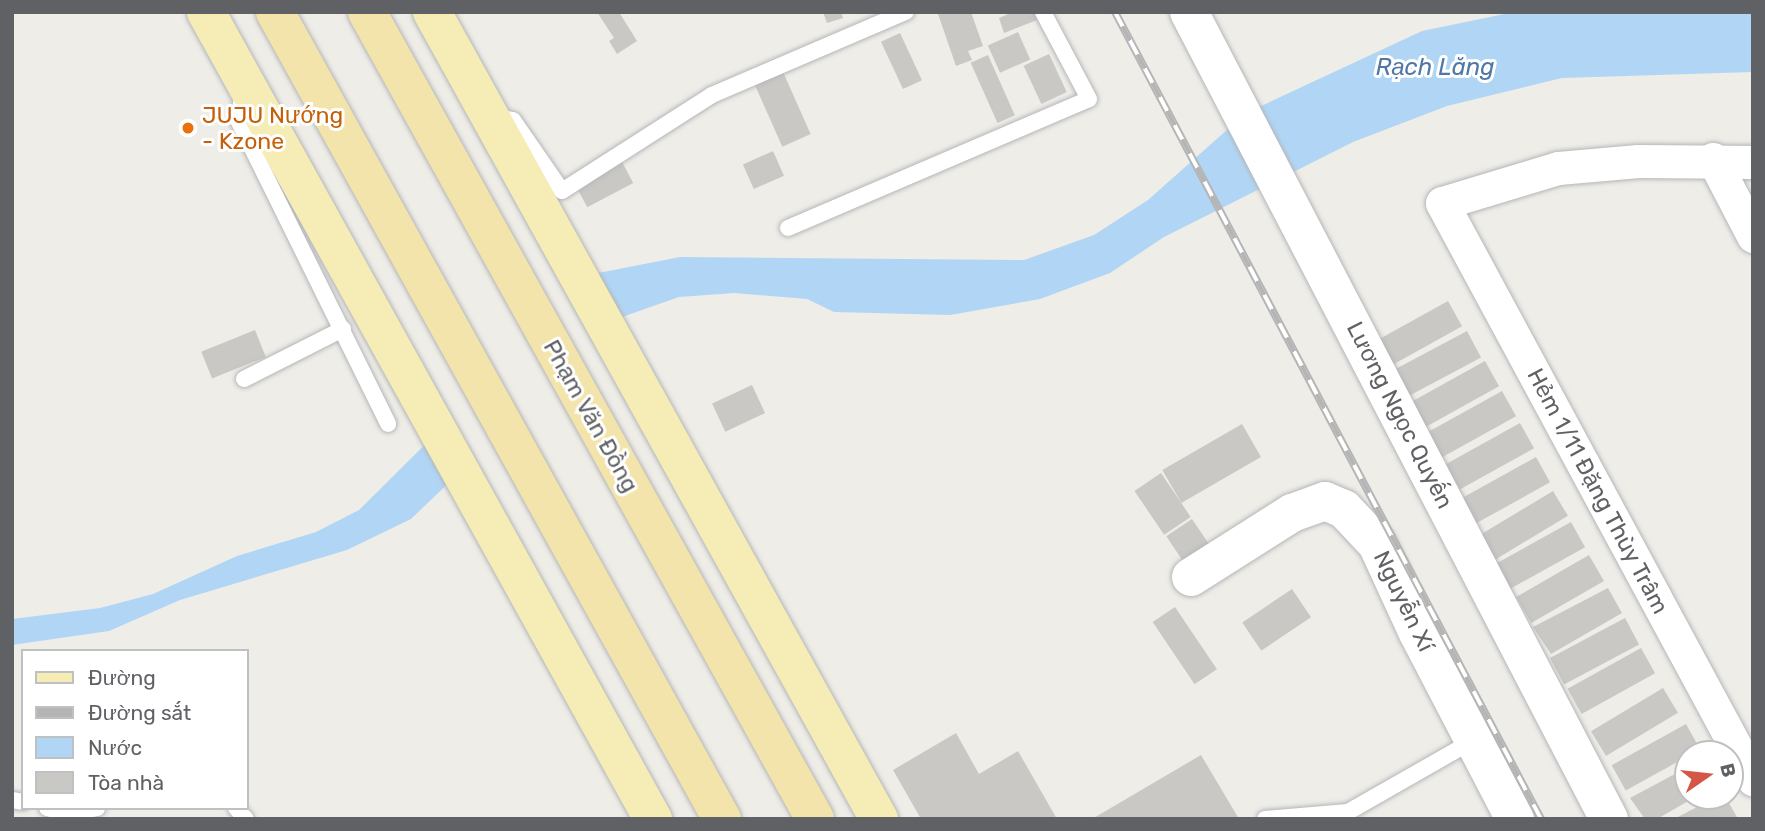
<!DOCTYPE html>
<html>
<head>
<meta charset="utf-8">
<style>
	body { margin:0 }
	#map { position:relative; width:1765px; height:831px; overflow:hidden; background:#efede7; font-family:Rubik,sans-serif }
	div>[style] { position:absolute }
	.water>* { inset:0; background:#b1d6f5 }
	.pier>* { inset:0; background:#efede7 }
	.building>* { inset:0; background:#cac8c4; transform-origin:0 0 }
	.roads { filter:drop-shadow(0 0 2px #b4b6ba) drop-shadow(0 0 2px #b4b6ba) }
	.service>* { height:16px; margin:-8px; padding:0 8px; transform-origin:8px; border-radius:8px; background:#fff }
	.minor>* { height:33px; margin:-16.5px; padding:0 16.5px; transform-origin:16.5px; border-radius:16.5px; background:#fff }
	.tertiary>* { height:38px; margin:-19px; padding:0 19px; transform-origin:19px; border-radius:19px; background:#fff }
	.primary>* { height:38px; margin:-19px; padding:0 19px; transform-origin:19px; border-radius:19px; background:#f5ecb6 }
	.trunk>* { height:38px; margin:-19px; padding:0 19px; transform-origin:19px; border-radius:19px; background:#f2e4aa }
	.rail>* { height:8px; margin-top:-4px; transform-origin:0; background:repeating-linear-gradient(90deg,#fff 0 16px,#b5b5b6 0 32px); box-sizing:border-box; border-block:2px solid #b5b5b6 }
	.dots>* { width:19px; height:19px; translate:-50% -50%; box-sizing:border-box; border:4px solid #fff; border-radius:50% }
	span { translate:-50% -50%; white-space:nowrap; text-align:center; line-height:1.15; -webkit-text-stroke:6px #fff; paint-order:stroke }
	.food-label { font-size:23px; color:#c56008 }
	.left { translate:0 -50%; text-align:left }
	.street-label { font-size:23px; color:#5f6165 }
	.water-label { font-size:24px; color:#4f78a6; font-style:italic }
	.frame { position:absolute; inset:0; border:14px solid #5f6165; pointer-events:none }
	.legend { position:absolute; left:21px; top:649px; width:228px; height:161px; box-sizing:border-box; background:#fff; border:2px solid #bfc0c1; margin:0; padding:9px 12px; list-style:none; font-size:21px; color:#5f6165 }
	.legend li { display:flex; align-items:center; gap:14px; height:35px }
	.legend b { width:35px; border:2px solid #bfc0c1 }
	.north { position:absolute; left:1674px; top:740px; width:70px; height:70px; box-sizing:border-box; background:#fff; border:2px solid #bfc0c1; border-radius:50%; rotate:76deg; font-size:19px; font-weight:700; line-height:28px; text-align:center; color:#5f6165 }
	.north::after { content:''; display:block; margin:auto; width:24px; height:32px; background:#d45648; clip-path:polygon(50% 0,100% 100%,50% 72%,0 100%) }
</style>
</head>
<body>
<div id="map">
	<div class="water">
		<div style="clip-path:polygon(1514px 12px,1753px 12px,1753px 72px,1562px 78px,1447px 106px,1353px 142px,1164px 237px,1110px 273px,1040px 299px,950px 315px,834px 312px,807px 299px,734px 293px,679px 297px,622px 317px,411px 519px,347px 550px,180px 600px,109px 631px,12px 645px,12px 619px,100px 608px,153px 594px,237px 556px,316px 532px,359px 510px,598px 273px,680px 257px,1024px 260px,1094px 235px,1148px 200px,1246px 113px,1422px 31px)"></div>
	</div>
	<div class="pier">
		<div style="clip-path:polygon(594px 272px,622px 322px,455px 486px,428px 439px)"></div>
	</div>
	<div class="building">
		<div style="clip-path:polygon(597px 12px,619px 12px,637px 41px,617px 54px,609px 41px,614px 38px)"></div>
		<div style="clip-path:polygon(823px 12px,841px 12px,843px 18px,827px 23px)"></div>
		<div style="clip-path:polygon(971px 12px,983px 46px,968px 51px,972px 60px,956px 66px,938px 14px)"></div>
		<div style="clip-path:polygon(1013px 12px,1034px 12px,1037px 20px,1004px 33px,999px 18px)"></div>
		<div style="left:1018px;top:32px;width:30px;height:33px;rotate:66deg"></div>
		<div style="left:900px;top:33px;width:52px;height:21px;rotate:65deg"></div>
		<div style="left:1049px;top:54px;width:42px;height:28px;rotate:65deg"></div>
		<div style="left:988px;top:55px;width:66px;height:19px;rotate:66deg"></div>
		<div style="left:783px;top:72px;width:68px;height:31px;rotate:66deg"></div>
		<div style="left:773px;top:151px;width:27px;height:33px;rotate:66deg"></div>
		<div style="left:621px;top:160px;width:26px;height:52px;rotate:62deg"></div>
		<div style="left:1448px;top:301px;width:29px;height:85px;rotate:61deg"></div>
		<div style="left:255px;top:330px;width:29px;height:58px;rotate:68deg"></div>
		<div style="left:1467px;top:331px;width:30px;height:84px;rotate:62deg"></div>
		<div style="left:1485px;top:361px;width:29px;height:84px;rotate:61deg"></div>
		<div style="left:752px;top:385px;width:31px;height:44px;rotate:65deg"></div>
		<div style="left:1502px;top:391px;width:29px;height:85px;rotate:61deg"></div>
		<div style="left:1520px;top:423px;width:29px;height:85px;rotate:61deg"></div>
		<div style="left:1242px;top:424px;width:38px;height:92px;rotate:60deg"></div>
		<div style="left:1536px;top:457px;width:29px;height:85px;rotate:61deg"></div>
		<div style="left:1161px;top:473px;width:53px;height:32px;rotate:56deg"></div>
		<div style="left:1553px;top:491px;width:29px;height:85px;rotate:59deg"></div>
		<div style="left:1192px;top:519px;width:42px;height:31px;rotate:56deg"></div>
		<div style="left:1571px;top:522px;width:29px;height:85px;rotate:61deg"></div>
		<div style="left:1589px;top:555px;width:30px;height:84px;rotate:60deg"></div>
		<div style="clip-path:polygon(1608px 588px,1622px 613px,1551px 654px,1533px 627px)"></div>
		<div style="left:1292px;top:589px;width:34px;height:60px;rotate:56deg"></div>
		<div style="left:1175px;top:607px;width:75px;height:27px;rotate:56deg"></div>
		<div style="left:1625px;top:618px;width:30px;height:85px;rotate:62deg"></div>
		<div style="left:1641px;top:648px;width:29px;height:84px;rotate:61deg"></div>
		<div style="left:1663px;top:688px;width:29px;height:84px;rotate:59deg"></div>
		<div style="left:1686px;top:724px;width:29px;height:85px;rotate:61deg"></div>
		<div style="clip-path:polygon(956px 733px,979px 774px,1018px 751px,1057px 819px,921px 819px,893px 770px)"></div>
		<div style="clip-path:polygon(1201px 755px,1239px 819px,1092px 819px)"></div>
		<div style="clip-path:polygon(1688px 767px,1688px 796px,1697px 796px,1657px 819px,1645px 819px,1630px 798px)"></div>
		<div style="clip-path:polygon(1718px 796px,1725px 796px,1738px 819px,1674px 819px)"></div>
	</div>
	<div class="roads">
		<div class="service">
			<div style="left:243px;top:92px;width:28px;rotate:100deg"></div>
			<div style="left:238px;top:120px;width:339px;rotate:63.7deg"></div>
			<div style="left:497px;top:117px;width:16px;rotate:11deg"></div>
			<div style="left:513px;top:120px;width:86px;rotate:55.4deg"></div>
			<div style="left:562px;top:191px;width:178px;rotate:-32.6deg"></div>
			<div style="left:712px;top:95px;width:211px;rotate:-23.2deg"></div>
			<div style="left:788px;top:228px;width:327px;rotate:-23.2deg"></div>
			<div style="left:1089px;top:99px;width:98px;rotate:-117.9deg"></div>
			<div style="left:244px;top:379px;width:111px;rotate:-26.8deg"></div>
			<div style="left:12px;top:800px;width:11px;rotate:10deg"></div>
			<div style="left:47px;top:808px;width:23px;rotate:15deg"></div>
			<div style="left:69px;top:814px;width:29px;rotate:-12deg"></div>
			<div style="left:236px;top:808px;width:15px;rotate:48deg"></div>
			<div style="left:1265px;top:819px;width:83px;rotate:-4.8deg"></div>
			<div style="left:1348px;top:812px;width:145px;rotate:-29.7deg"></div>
		</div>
		<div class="minor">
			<div style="left:1713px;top:159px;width:87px;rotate:62.5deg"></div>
			<div style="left:1753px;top:162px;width:115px;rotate:-179.5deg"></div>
			<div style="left:1638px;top:161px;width:80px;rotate:175deg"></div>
			<div style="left:1558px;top:168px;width:121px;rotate:163.2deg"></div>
			<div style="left:1442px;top:203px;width:655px;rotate:61.63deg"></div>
		</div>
		<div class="tertiary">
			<div style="left:1189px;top:12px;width:910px;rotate:62.51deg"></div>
			<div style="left:1191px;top:577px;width:120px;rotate:-32.4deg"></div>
			<div style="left:1292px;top:513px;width:35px;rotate:-20deg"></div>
			<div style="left:1325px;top:501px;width:21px;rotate:23deg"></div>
			<div style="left:1344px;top:509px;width:48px;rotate:46.7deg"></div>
			<div style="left:1377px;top:544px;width:98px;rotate:65.3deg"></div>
			<div style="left:1418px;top:633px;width:210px;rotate:62.5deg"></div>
		</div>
		<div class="primary">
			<div style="left:206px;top:12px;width:923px;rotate:61.02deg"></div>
			<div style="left:432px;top:12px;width:923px;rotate:61.02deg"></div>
		</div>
		<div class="trunk">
			<div style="left:275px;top:12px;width:923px;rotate:61.02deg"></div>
			<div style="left:367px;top:12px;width:923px;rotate:60.96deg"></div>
		</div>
	</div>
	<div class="rail">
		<div style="left:1115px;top:12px;width:913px;rotate:62.17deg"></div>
	</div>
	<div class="dots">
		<div style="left:188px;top:128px;background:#e8710a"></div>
	</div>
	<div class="food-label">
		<span class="left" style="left:202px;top:128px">JUJU Nướng<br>- Kzone</span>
	</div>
	<div class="street-label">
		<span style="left:1400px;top:415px;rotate:63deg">Lương Ngọc Quyến</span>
		<span style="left:591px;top:416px;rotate:61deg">Phạm Văn Đồng</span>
		<span style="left:1598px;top:491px;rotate:62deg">Hẻm 1/11 Đặng Thùy Trâm</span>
		<span style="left:1404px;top:601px;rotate:64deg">Nguyễn Xí</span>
	</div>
	<div class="water-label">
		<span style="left:1435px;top:68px">Rạch Lăng</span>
	</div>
	<div class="frame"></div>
	<ul class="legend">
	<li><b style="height:9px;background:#f5ecb6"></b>Đường</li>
	<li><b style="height:9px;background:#b5b5b6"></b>Đường sắt</li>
	<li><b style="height:19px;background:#b1d6f5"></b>Nước</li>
	<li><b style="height:19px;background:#cac8c4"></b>Tòa nhà</li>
	</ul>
	<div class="north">B</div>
</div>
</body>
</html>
